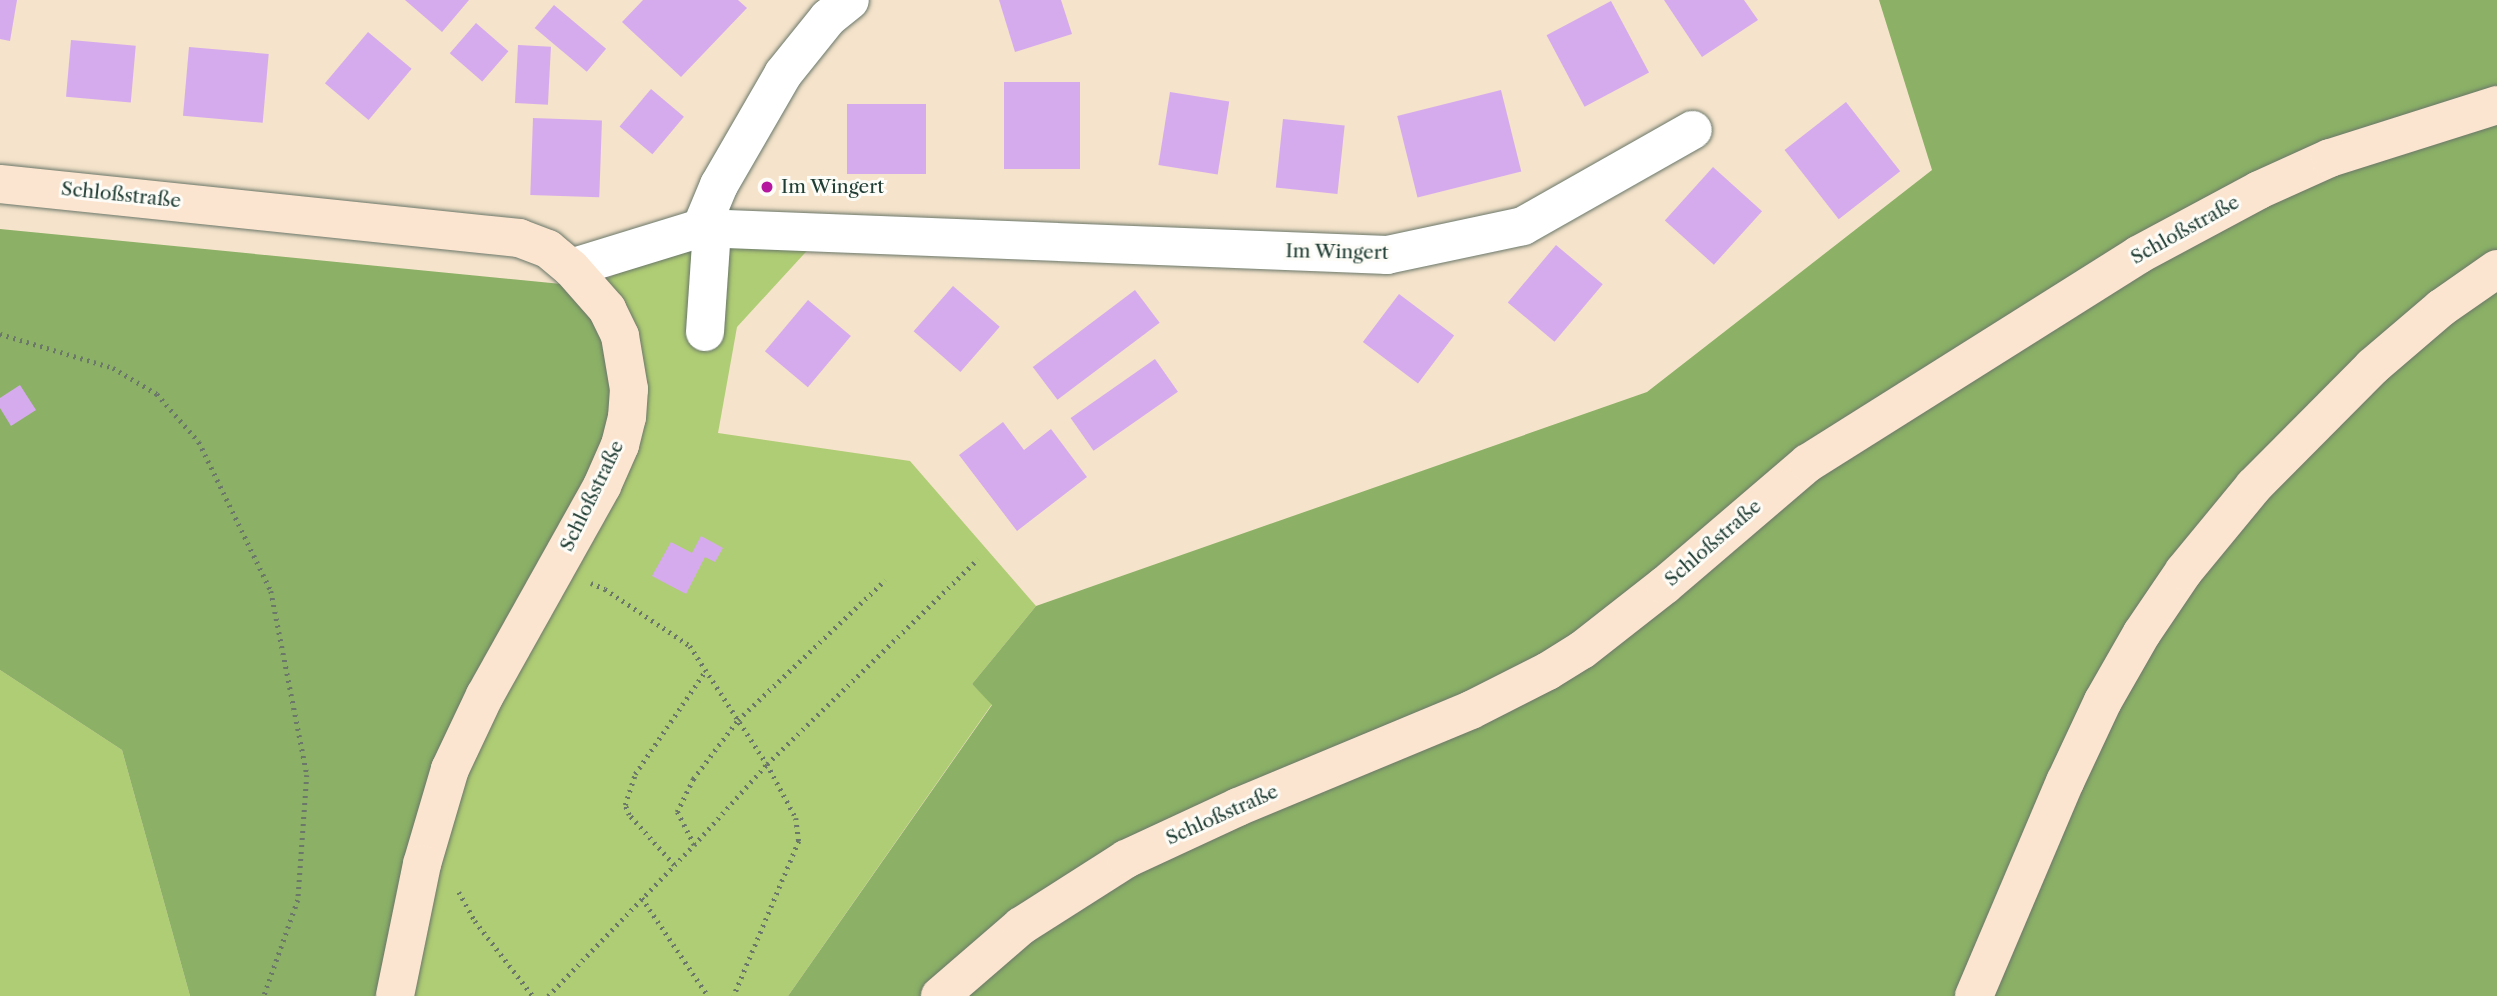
<!DOCTYPE html>
<html>
<head>
<meta charset="utf-8">
<style>
	body { margin:0 }
	#map { position:relative; width:2497px; height:996px; overflow:hidden; background:#f5e3cb; font-family:"Libre Caslon Text",serif }
	div>[style] { position:absolute }
	.green>* { inset:0; background:#afcd74 }
	.forest>* { inset:0; background:#8bb066 }
	.building>* { inset:0; background:#d6abed; transform-origin:0 0 }
	.path>* { height:4.5px; margin-top:-2.25px; transform-origin:0; background:repeating-linear-gradient(90deg,#6a7769 0 2px,transparent 0 7px) }
	.roads { filter:drop-shadow(0 0 2px #6a7769) drop-shadow(0 0 2px #6a7769) }
	.street>* { height:38px; margin:-19px; padding:0 19px; transform-origin:19px; border-radius:19px; background:#fff }
	.secondary>* { height:38px; margin:-19px; padding:0 19px; transform-origin:19px; border-radius:19px; background:#fce5d0 }
	.dots>* { width:19px; height:19px; translate:-50% -50%; box-sizing:border-box; border:4px solid #fdfcf7; border-radius:50% }
	span { translate:-50% -50%; white-space:nowrap; text-align:center; line-height:1.15; -webkit-text-stroke:6px #fdfcf7; paint-order:stroke }
	.poi-label { font-size:19px; color:#1f3d34 }
	.left { translate:0 -50%; text-align:left }
	.street-label { font-size:19px; color:#1f3d34 }
</style>
</head>
<body>
<div id="map">
	<div class="green">
		<div style="clip-path:polygon(815px 242px,737px 327px,718px 433px,910px 461px,1036px 606px,972px 684px,992px 704px,788px 996px,409px 996px,434px 842px,592px 287px,628px 267px,715px 244px)"></div>
		<div style="clip-path:polygon(0 670px,122px 750px,190px 996px,0 996px)"></div>
	</div>
	<div class="forest">
		<div style="clip-path:polygon(1879px 0,2497px 0,2497px 996px,788px 996px,992px 705px,972px 684px,1036px 606px,1647px 392px,1932px 170px)"></div>
		<div style="clip-path:polygon(0 229px,592px 287px,641px 376px,457px 775px,409px 996px,190px 996px,122px 750px,0 670px)"></div>
	</div>
	<div class="building">
		<div style="clip-path:polygon(0 0,17px 0,10px 41px,0 39px)"></div>
		<div style="clip-path:polygon(405px 0,469px 0,442px 32px)"></div>
		<div style="clip-path:polygon(643px 0,738px 0,747px 8px,681px 77px,622px 22px)"></div>
		<div style="clip-path:polygon(999px 0,1061px 0,1072px 34px,1015px 52px)"></div>
		<div style="clip-path:polygon(1664px 0,1744px 0,1758px 20px,1702px 57px)"></div>
		<div style="left:1611px;top:1px;width:81px;height:73px;rotate:62deg"></div>
		<div style="left:554px;top:5px;width:68px;height:30px;rotate:40deg"></div>
		<div style="left:476px;top:23px;width:43px;height:40px;rotate:41deg"></div>
		<div style="left:368px;top:32px;width:57px;height:67px;rotate:40deg"></div>
		<div style="left:71px;top:40px;width:65px;height:57px;rotate:5deg"></div>
		<div style="left:518px;top:45px;width:33px;height:58px;rotate:3deg"></div>
		<div style="left:189px;top:47px;width:80px;height:69px;rotate:5deg"></div>
		<div style="left:1004px;top:82px;width:76px;height:87px"></div>
		<div style="left:651px;top:89px;width:43px;height:49px;rotate:40deg"></div>
		<div style="left:1501px;top:90px;width:84px;height:107px;rotate:76deg"></div>
		<div style="left:1170px;top:92px;width:60px;height:74px;rotate:9deg"></div>
		<div style="left:1846px;top:102px;width:88px;height:78px;rotate:52deg"></div>
		<div style="left:847px;top:104px;width:79px;height:70px"></div>
		<div style="left:533px;top:118px;width:69px;height:77px;rotate:2deg"></div>
		<div style="left:1283px;top:119px;width:62px;height:69px;rotate:6deg"></div>
		<div style="left:1713px;top:167px;width:66px;height:72px;rotate:42deg"></div>
		<div style="left:1556px;top:245px;width:61px;height:75px;rotate:40deg"></div>
		<div style="left:953px;top:286px;width:62px;height:60px;rotate:41deg"></div>
		<div style="left:1135px;top:290px;width:41px;height:128px;rotate:53deg"></div>
		<div style="left:1399px;top:294px;width:69px;height:60px;rotate:37deg"></div>
		<div style="left:808px;top:300px;width:56px;height:67px;rotate:40deg"></div>
		<div style="left:1155px;top:359px;width:40px;height:103px;rotate:55deg"></div>
		<div style="clip-path:polygon(20px 385px,36px 410px,11px 426px,0 408px,0 398px)"></div>
		<div style="clip-path:polygon(1003px 422px,1024px 450px,1051px 429px,1087px 477px,1017px 531px,959px 455px)"></div>
		<div style="clip-path:polygon(701px 536px,723px 548px,715px 562px,705px 557px,686px 594px,652px 576px,671px 542px,692px 553px)"></div>
	</div>
	<div class="path">
		<div style="left:0;top:334px;width:118px;rotate:16.7deg"></div>
		<div style="left:113px;top:368px;width:51px;rotate:30.6deg"></div>
		<div style="left:157px;top:394px;width:64px;rotate:48.8deg"></div>
		<div style="left:199px;top:442px;width:165px;rotate:64.2deg"></div>
		<div style="left:271px;top:591px;width:187px;rotate:78.9deg"></div>
		<div style="left:307px;top:775px;width:125px;rotate:94.1deg"></div>
		<div style="left:298px;top:900px;width:102px;rotate:109.5deg"></div>
		<div style="left:591px;top:583px;width:15px;rotate:23deg"></div>
		<div style="left:605px;top:589px;width:102px;rotate:33.8deg"></div>
		<div style="left:690px;top:646px;width:141px;rotate:56.9deg"></div>
		<div style="left:767px;top:764px;width:294px;rotate:-44.2deg"></div>
		<div style="left:694px;top:845px;width:37px;rotate:-117deg"></div>
		<div style="left:677px;top:812px;width:37px;rotate:-64deg"></div>
		<div style="left:693px;top:779px;width:74px;rotate:-52.7deg"></div>
		<div style="left:738px;top:720px;width:203px;rotate:-43.6deg"></div>
		<div style="left:674px;top:865px;width:67px;rotate:-132deg"></div>
		<div style="left:629px;top:815px;width:11px;rotate:-112deg"></div>
		<div style="left:625px;top:805px;width:33px;rotate:-72deg"></div>
		<div style="left:635px;top:774px;width:126px;rotate:-55.7deg"></div>
		<div style="left:459px;top:892px;width:33px;rotate:61deg"></div>
		<div style="left:475px;top:921px;width:95px;rotate:52.3deg"></div>
		<div style="left:642px;top:898px;width:118px;rotate:56deg"></div>
		<div style="left:548px;top:996px;width:210px;rotate:-46deg"></div>
		<div style="left:694px;top:845px;width:109px;rotate:-48deg"></div>
		<div style="left:767px;top:764px;width:61px;rotate:61.8deg"></div>
		<div style="left:796px;top:818px;width:23px;rotate:83deg"></div>
		<div style="left:799px;top:841px;width:168px;rotate:112.8deg"></div>
	</div>
	<div class="roads">
		<div class="street">
			<div style="left:701px;top:228px;width:687px;rotate:2.25deg"></div>
			<div style="left:1387px;top:255px;width:139px;rotate:-12deg"></div>
			<div style="left:1523px;top:226px;width:195px;rotate:-29.5deg"></div>
			<div style="left:571px;top:268px;width:136px;rotate:-17.1deg"></div>
			<div style="left:701px;top:228px;width:47px;rotate:-67.3deg"></div>
			<div style="left:719px;top:185px;width:128px;rotate:-60deg"></div>
			<div style="left:783px;top:74px;width:72px;rotate:-51.2deg"></div>
			<div style="left:828px;top:18px;width:28px;rotate:-39deg"></div>
			<div style="left:705px;top:332px;width:103px;rotate:-86.1deg"></div>
		</div>
		<div class="secondary">
			<div style="left:0;top:184px;width:522px;rotate:5.94deg"></div>
			<div style="left:519px;top:238px;width:31px;rotate:21deg"></div>
			<div style="left:548px;top:249px;width:30px;rotate:40deg"></div>
			<div style="left:571px;top:268px;width:55px;rotate:48.7deg"></div>
			<div style="left:607px;top:309px;width:30px;rotate:64deg"></div>
			<div style="left:620px;top:336px;width:54px;rotate:80.4deg"></div>
			<div style="left:629px;top:389px;width:28px;rotate:94deg"></div>
			<div style="left:627px;top:417px;width:29px;rotate:104deg"></div>
			<div style="left:620px;top:445px;width:45px;rotate:113.7deg"></div>
			<div style="left:602px;top:486px;width:240px;rotate:119.2deg"></div>
			<div style="left:485px;top:695px;width:82px;rotate:115.3deg"></div>
			<div style="left:450px;top:769px;width:99px;rotate:106.4deg"></div>
			<div style="left:422px;top:864px;width:135px;rotate:101.6deg"></div>
			<div style="left:940px;top:996px;width:107px;rotate:-40.8deg"></div>
			<div style="left:1021px;top:926px;width:125px;rotate:-32.5deg"></div>
			<div style="left:1126px;top:859px;width:123px;rotate:-24.9deg"></div>
			<div style="left:1238px;top:807px;width:252px;rotate:-22.6deg"></div>
			<div style="left:1471px;top:710px;width:86px;rotate:-26.9deg"></div>
			<div style="left:1548px;top:671px;width:40px;rotate:-32deg"></div>
			<div style="left:1582px;top:650px;width:105px;rotate:-38.1deg"></div>
			<div style="left:1665px;top:585px;width:188px;rotate:-40.5deg"></div>
			<div style="left:1808px;top:463px;width:390px;rotate:-32.2deg"></div>
			<div style="left:2138px;top:255px;width:137px;rotate:-28.2deg"></div>
			<div style="left:2259px;top:190px;width:78px;rotate:-24.3deg"></div>
			<div style="left:2330px;top:158px;width:175px;rotate:-17.6deg"></div>
			<div style="left:1974px;top:996px;width:233px;rotate:-67deg"></div>
			<div style="left:2065px;top:782px;width:89px;rotate:-64.9deg"></div>
			<div style="left:2103px;top:701px;width:78px;rotate:-60.2deg"></div>
			<div style="left:2142px;top:633px;width:75px;rotate:-55.9deg"></div>
			<div style="left:2184px;top:571px;width:110px;rotate:-50.5deg"></div>
			<div style="left:2254px;top:486px;width:168px;rotate:-45.2deg"></div>
			<div style="left:2372px;top:367px;width:91px;rotate:-40.5deg"></div>
			<div style="left:2441px;top:308px;width:68px;rotate:-34.9deg"></div>
		</div>
	</div>
	<div class="dots">
		<div style="left:767px;top:187px;background:#b5179e"></div>
	</div>
	<div class="poi-label">
		<span class="left" style="left:781px;top:187px">Im Wingert</span>
	</div>
	<div class="street-label">
		<span style="left:121px;top:195px;rotate:6deg">Schloßstraße</span>
		<span style="left:2185px;top:230px;rotate:-29deg">Schloßstraße</span>
		<span style="left:1337px;top:252px;rotate:1deg">Im Wingert</span>
		<span style="left:592px;top:496px;rotate:-64deg">Schloßstraße</span>
		<span style="left:1713px;top:543px;rotate:-41deg">Schloßstraße</span>
		<span style="left:1222px;top:815px;rotate:-24deg">Schloßstraße</span>
	</div>
</div>
</body>
</html>
